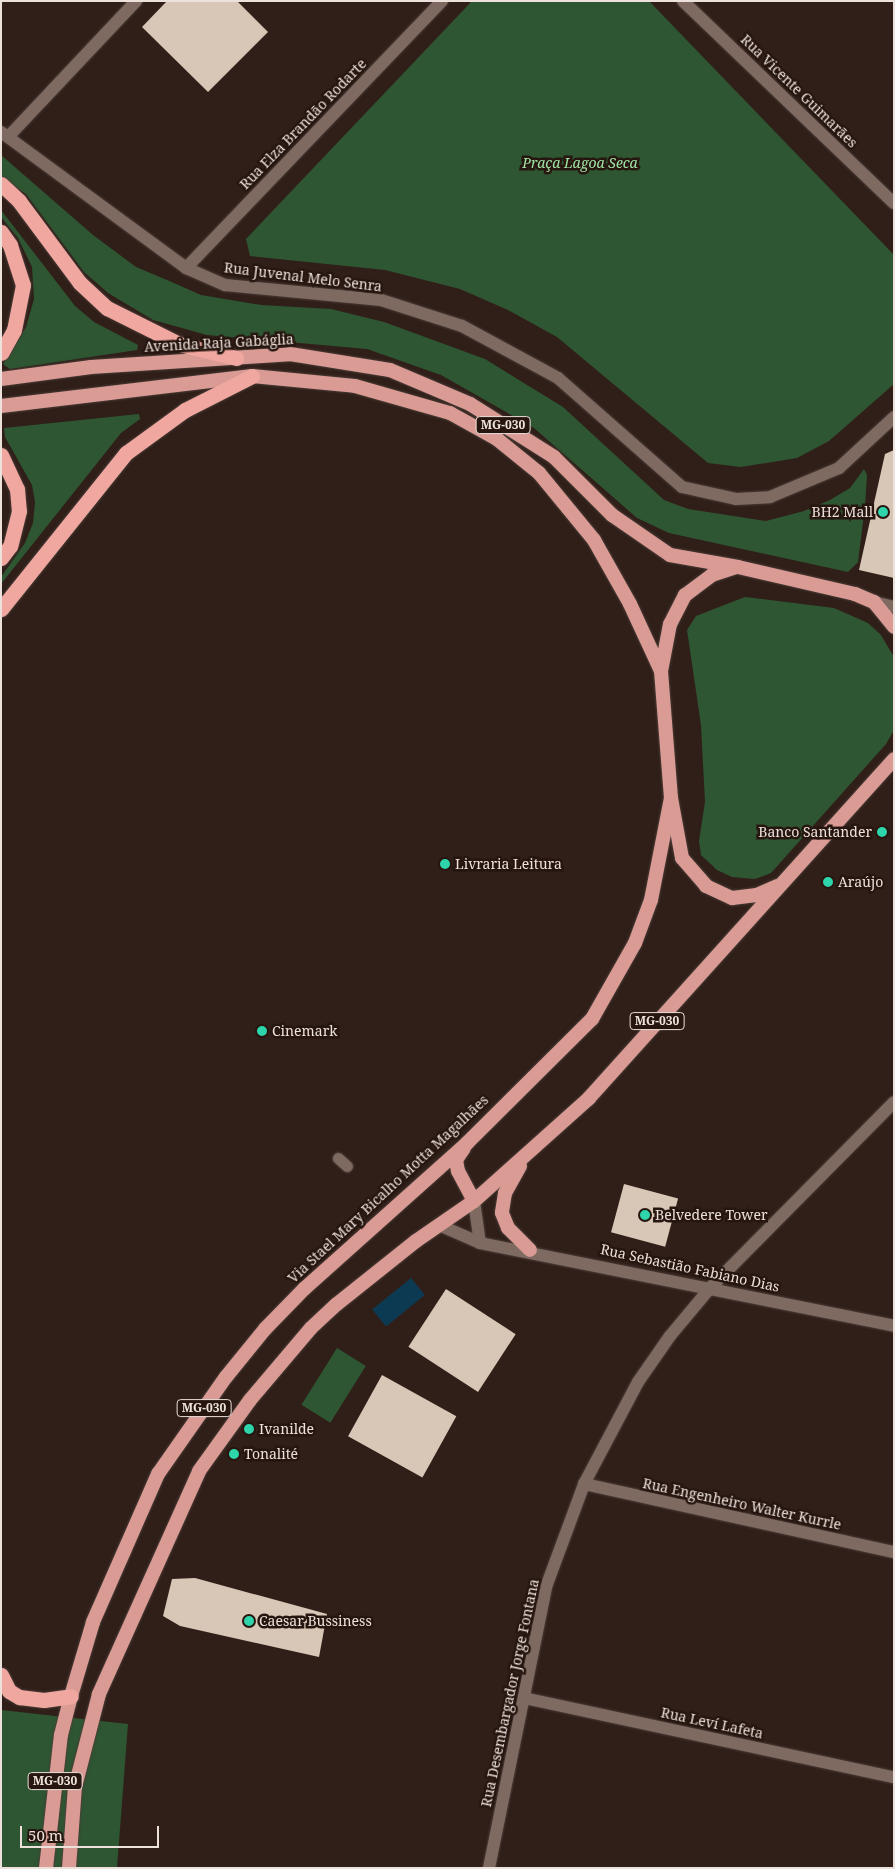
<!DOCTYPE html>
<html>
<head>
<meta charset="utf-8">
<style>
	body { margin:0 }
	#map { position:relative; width:895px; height:1869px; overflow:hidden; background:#301f19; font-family:"Noto Serif",serif }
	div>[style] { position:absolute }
	.green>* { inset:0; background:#2e5632; transform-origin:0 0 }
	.water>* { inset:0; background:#0d3a53; transform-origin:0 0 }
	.building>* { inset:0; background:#d8c7b6; transform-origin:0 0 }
	.roads { filter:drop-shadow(0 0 1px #4b3d38) drop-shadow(0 0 1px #4b3d38) }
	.pedestrian>* { height:11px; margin:-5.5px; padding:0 5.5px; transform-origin:5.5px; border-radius:5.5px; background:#7f6a62 }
	.minor>* { height:12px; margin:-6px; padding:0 6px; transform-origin:6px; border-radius:6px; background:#7f6a62 }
	.tertiary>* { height:12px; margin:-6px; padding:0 6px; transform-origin:6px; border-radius:6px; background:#7f6a62 }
	.trunk>* { height:14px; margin:-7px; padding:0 7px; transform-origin:7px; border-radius:7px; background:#da9b94 }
	.motorway>* { height:15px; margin:-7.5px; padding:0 7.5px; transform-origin:7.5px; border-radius:7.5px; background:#f0a7a0 }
	.dots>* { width:14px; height:14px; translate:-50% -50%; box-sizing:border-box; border:2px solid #26160f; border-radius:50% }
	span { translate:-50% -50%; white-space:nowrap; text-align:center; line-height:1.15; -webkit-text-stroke:5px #26160f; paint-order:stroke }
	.shield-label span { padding:1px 4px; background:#26160f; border:1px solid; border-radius:4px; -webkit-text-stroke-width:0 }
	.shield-label { font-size:12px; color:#ede1dc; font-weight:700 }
	.street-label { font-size:14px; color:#ede1dc }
	.park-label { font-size:14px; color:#9fe4a5; font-style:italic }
	.poi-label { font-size:14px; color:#ede1dc }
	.right { translate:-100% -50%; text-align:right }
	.left { translate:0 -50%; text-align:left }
	.frame { position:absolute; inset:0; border:2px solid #ede1dc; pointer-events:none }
	.scale { position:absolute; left:20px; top:1826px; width:139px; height:22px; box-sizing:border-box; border:2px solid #ede1dc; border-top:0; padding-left:6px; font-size:15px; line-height:18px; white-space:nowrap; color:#ede1dc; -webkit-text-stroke:4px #26160f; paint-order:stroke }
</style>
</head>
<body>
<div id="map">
	<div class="green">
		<div style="clip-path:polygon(472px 1px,649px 1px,894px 255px,894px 384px,829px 441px,797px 458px,741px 467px,708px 463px,557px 337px,508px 310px,460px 289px,385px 270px,250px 256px,246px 239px)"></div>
		<div style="clip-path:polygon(1px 155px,93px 235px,136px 267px,174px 283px,201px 295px,261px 305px,331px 309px,384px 322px,485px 359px,563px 407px,664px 500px,688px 509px,766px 521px,804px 511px,830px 500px,850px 488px,864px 469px,867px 475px,865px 506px,858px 562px,848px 572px,669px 533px,637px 518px,534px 428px,441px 375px,367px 349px,207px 335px,153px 320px,108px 293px,84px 272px,26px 194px,1px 177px)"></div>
		<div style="clip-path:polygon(1px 210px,75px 306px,94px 322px,138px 345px,137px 350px,10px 369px,3px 364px,26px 327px,34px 299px,32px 267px,18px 238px,1px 217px)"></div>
		<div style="clip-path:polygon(139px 414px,140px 419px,121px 433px,1px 584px,1px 577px,25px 543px,33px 523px,35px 502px,32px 485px,5px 437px,4px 428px)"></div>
		<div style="clip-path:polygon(745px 597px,834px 608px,868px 623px,881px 635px,894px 657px,894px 730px,886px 744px,771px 873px,755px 879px,732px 877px,717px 870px,701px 855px,699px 841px,705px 802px,701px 725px,687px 630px,696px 616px)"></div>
		<div style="left:337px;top:1348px;width:34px;height:67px;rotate:32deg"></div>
		<div style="clip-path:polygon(1px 1710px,128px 1724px,117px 1868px,1px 1868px)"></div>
	</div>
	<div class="water">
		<div style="left:411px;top:1278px;width:22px;height:50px;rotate:51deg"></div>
	</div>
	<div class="building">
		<div style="clip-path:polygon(167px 1px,237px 1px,268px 32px,208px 92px,142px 27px)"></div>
		<div style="clip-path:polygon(894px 450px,894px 578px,859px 570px,885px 454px)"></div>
		<div style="left:624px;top:1184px;width:56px;height:50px;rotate:15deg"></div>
		<div style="left:446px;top:1289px;width:83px;height:69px;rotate:33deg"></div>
		<div style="left:382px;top:1375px;width:85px;height:70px;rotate:29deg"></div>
		<div style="clip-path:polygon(195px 1578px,327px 1614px,319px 1657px,180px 1626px,163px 1616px,172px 1579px)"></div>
	</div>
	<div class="roads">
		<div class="pedestrian">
			<div style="left:338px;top:1158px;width:12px;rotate:42deg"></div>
		</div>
		<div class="minor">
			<div style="left:683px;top:1px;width:292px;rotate:43.8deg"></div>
			<div style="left:1px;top:132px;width:230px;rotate:36.3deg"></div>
			<div style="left:186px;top:268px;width:43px;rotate:23.6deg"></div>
			<div style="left:225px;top:285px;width:157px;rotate:5.5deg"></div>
			<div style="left:381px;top:300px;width:85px;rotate:17.8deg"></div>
			<div style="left:462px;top:326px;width:109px;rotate:28.4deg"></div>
			<div style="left:558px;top:378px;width:165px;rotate:41.3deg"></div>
			<div style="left:682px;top:487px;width:55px;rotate:12.5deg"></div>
			<div style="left:736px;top:499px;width:34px;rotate:-3deg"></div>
			<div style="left:770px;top:497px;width:75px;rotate:-22.8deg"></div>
			<div style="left:839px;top:468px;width:75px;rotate:-42.8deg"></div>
			<div style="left:8px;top:137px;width:187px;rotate:-46.7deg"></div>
			<div style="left:186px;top:268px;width:370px;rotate:-46.2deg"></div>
			<div style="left:474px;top:1201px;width:42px;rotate:81.9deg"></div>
			<div style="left:439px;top:1225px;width:45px;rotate:23.7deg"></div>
			<div style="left:480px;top:1243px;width:422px;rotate:11.3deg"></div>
			<div style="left:584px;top:1484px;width:317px;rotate:12.4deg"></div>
			<div style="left:524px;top:1698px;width:378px;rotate:12.1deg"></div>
			<div style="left:489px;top:1868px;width:287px;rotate:-78.5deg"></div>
			<div style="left:546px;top:1587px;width:110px;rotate:-69.7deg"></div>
			<div style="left:584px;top:1484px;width:115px;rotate:-62.1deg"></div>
			<div style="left:638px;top:1382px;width:56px;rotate:-55.2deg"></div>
			<div style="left:670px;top:1336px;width:64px;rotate:-50.1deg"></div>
			<div style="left:711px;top:1287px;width:260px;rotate:-45.3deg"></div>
		</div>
		<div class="tertiary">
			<div style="left:874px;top:602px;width:21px;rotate:14deg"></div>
		</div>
		<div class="trunk">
			<div style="left:1px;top:379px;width:91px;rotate:-7.6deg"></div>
			<div style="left:91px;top:367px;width:199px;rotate:-3.7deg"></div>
			<div style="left:290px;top:354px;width:101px;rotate:9.1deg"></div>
			<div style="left:390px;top:370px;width:87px;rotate:23deg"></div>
			<div style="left:470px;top:404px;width:99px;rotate:32.2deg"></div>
			<div style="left:554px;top:457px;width:82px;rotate:45deg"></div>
			<div style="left:612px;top:515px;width:70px;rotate:34.6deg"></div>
			<div style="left:670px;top:555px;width:69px;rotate:10deg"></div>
			<div style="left:738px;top:567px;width:120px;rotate:13deg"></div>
			<div style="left:855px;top:594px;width:21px;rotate:23deg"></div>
			<div style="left:874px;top:602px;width:32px;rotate:51deg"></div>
			<div style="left:1px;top:406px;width:253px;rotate:-6.8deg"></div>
			<div style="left:252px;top:376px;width:103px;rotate:5.5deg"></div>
			<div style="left:355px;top:386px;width:99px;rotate:15.9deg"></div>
			<div style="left:450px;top:413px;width:54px;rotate:29deg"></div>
			<div style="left:497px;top:439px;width:54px;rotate:39deg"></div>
			<div style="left:539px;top:473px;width:87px;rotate:50.6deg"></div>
			<div style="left:594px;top:540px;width:73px;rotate:60.6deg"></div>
			<div style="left:630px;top:604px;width:74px;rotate:65.2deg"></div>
			<div style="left:736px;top:567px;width:25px;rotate:162deg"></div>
			<div style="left:712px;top:575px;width:34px;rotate:143deg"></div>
			<div style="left:685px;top:595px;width:33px;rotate:117deg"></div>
			<div style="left:670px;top:624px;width:48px;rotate:100.8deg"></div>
			<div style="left:661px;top:671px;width:127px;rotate:85.5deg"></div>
			<div style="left:671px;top:798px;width:61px;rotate:79.6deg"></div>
			<div style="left:682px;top:858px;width:37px;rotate:49deg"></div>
			<div style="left:706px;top:886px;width:29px;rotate:25deg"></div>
			<div style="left:732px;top:898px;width:25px;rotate:-7deg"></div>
			<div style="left:757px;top:895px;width:22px;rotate:-24deg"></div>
			<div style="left:464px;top:1148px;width:14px;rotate:124deg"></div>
			<div style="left:456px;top:1160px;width:11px;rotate:80deg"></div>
			<div style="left:458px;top:1171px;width:34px;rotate:62deg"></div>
			<div style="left:520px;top:1166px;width:31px;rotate:119deg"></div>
			<div style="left:505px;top:1193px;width:20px;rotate:99deg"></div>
			<div style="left:502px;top:1213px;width:16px;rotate:68deg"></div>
			<div style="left:508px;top:1228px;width:31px;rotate:45deg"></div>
			<div style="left:46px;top:1868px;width:134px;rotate:-83.6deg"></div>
			<div style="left:61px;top:1735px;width:40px;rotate:-75.6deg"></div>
			<div style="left:71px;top:1696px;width:77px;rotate:-73.4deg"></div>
			<div style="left:93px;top:1622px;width:162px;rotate:-66.3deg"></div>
			<div style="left:158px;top:1474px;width:118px;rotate:-55deg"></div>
			<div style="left:226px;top:1377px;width:62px;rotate:-50.9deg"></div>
			<div style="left:265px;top:1329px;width:57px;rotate:-45.7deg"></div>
			<div style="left:305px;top:1288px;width:217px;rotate:-41.8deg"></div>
			<div style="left:467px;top:1143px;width:176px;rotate:-44.8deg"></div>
			<div style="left:592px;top:1019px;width:87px;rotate:-60.5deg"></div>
			<div style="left:635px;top:943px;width:46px;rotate:-69.6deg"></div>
			<div style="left:651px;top:900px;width:104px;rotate:-78.9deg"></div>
			<div style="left:69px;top:1868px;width:81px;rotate:-85.8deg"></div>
			<div style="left:75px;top:1787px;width:96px;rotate:-75.5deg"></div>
			<div style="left:99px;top:1694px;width:244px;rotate:-65.8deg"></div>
			<div style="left:199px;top:1471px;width:87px;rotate:-54.3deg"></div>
			<div style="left:250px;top:1400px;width:94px;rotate:-49.7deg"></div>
			<div style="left:311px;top:1328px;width:35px;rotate:-43deg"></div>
			<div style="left:337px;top:1304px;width:101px;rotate:-38.6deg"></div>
			<div style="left:416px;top:1241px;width:70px;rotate:-34.6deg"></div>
			<div style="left:474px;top:1201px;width:154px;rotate:-41.8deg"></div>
			<div style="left:589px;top:1098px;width:456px;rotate:-48deg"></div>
		</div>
		<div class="motorway">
			<div style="left:1px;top:184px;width:25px;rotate:43deg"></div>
			<div style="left:19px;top:201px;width:102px;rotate:53.4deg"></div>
			<div style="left:80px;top:283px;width:37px;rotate:43deg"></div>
			<div style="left:107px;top:308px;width:80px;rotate:26.6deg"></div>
			<div style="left:179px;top:344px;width:59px;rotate:13.8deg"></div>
			<div style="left:1px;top:232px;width:16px;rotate:55deg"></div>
			<div style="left:10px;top:245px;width:42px;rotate:72deg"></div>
			<div style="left:23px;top:285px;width:46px;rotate:101.3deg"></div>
			<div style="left:14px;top:330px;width:26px;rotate:119deg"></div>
			<div style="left:1px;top:455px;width:38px;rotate:65deg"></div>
			<div style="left:17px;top:489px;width:22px;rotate:85deg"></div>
			<div style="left:19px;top:511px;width:36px;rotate:104deg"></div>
			<div style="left:10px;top:546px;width:15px;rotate:127deg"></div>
			<div style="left:1px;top:609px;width:200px;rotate:-51.3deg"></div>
			<div style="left:126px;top:453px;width:73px;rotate:-36.1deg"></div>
			<div style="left:185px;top:410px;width:75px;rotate:-26.9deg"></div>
			<div style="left:1px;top:1675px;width:18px;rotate:63deg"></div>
			<div style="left:9px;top:1691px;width:12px;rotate:31deg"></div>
			<div style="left:19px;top:1697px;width:25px;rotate:7deg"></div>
			<div style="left:44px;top:1700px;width:27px;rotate:-8deg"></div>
		</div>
	</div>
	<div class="dots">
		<div style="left:883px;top:512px;background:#2ed4aa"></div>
		<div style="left:882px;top:832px;background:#2ed4aa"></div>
		<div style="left:445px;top:864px;background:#2ed4aa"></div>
		<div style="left:828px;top:882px;background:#2ed4aa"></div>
		<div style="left:262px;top:1031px;background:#2ed4aa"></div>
		<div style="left:645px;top:1215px;background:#2ed4aa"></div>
		<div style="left:249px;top:1429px;background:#2ed4aa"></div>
		<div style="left:234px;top:1454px;background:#2ed4aa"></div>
		<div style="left:249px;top:1621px;background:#2ed4aa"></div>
	</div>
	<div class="shield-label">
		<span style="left:503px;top:425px">MG-030</span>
		<span style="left:657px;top:1021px">MG-030</span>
		<span style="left:204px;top:1408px">MG-030</span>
		<span style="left:55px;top:1781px">MG-030</span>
	</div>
	<div class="street-label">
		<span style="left:799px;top:91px;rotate:44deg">Rua Vicente Guimarães</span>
		<span style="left:303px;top:124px;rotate:-46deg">Rua Elza Brandão Rodarte</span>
		<span style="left:303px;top:277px;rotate:7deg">Rua Juvenal Melo Senra</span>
		<span style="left:219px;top:343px;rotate:-3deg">Avenida Raja Gabáglia</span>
		<span style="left:388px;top:1189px;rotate:-43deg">Via Stael Mary Bicalho Motta Magalhães</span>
		<span style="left:690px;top:1268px;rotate:12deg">Rua Sebastião Fabiano Dias</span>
		<span style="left:742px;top:1504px;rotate:12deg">Rua Engenheiro Walter Kurrle</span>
		<span style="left:510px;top:1693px;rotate:-78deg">Rua Desembargador Jorge Fontana</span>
		<span style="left:712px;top:1723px;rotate:12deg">Rua Leví Lafeta</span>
	</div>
	<div class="park-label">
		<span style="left:580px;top:163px">Praça Lagoa Seca</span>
	</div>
	<div class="poi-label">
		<span class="right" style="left:873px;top:512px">BH2 Mall</span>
		<span class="right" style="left:872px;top:832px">Banco Santander</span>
		<span class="left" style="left:455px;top:864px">Livraria Leitura</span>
		<span class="left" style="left:838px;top:882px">Araújo</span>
		<span class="left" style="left:272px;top:1031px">Cinemark</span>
		<span class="left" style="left:655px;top:1215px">Belvedere Tower</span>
		<span class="left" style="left:259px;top:1429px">Ivanilde</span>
		<span class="left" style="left:244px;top:1454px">Tonalité</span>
		<span class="left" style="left:259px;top:1621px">Caesar Bussiness</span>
	</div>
	<div class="frame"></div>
	<div class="scale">50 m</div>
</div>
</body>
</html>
